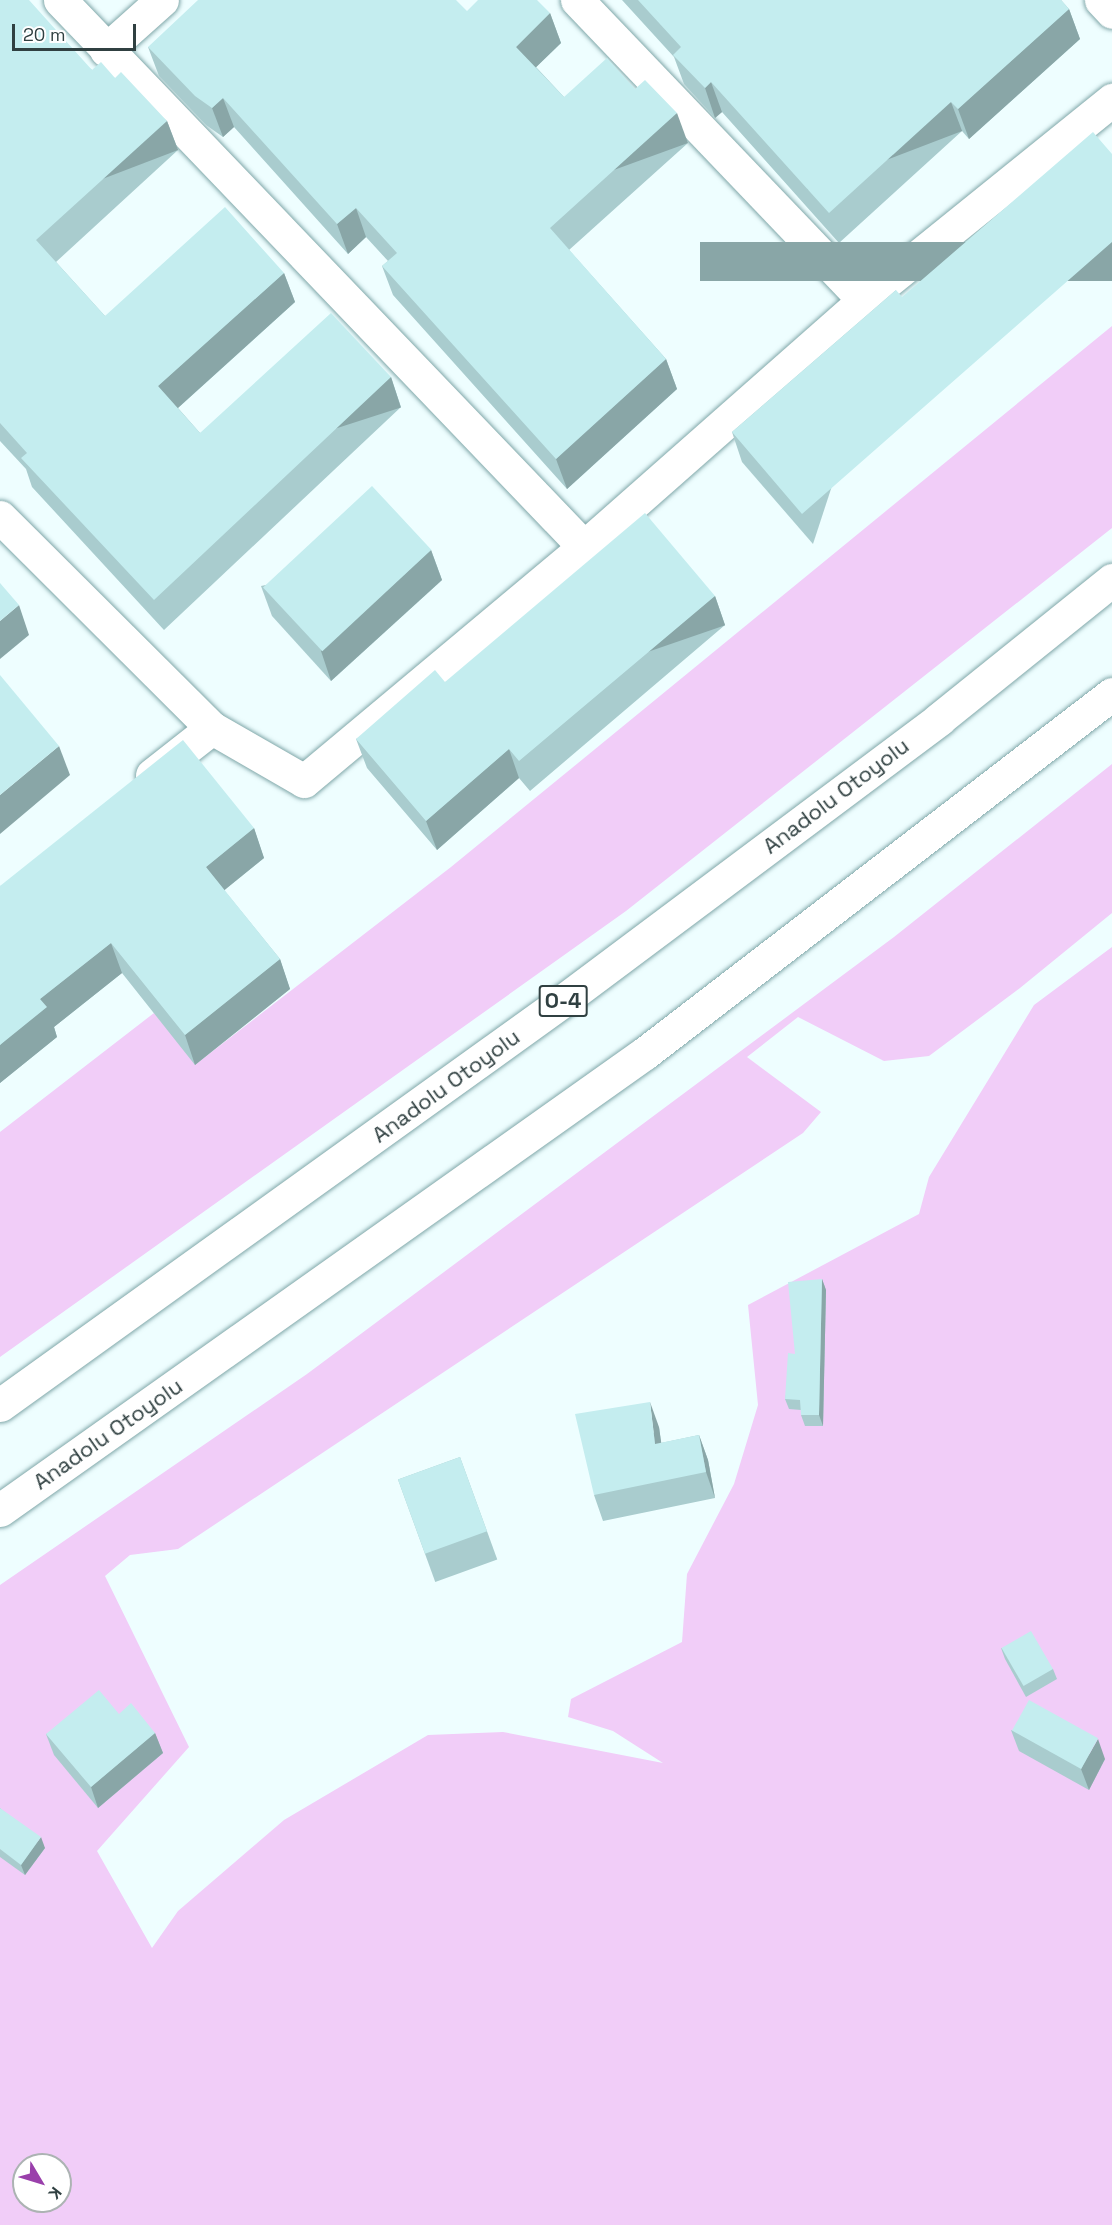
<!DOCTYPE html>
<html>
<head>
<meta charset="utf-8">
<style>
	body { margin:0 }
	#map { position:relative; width:1112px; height:2225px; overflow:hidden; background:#eefeff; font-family:"Space Grotesk",sans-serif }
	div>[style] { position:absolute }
	.green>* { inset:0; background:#f1cdf8 }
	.roads { filter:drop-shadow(0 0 2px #80a7a9) drop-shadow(0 0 2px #80a7a9) }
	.street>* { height:33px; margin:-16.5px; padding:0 16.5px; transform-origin:16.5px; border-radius:16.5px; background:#fff }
	.highway>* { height:33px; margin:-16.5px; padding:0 16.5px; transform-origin:16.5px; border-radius:16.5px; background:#fff }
	.wall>* { inset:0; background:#a9ccce; transform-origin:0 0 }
	.shaded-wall>* { inset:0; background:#89a6a7; transform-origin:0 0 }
	.building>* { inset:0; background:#c4edef; transform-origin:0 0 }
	span { translate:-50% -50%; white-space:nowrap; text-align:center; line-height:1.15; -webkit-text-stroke:4.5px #fff; paint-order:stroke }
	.shield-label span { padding:2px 4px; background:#fff; border:2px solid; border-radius:4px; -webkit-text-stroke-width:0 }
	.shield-label { font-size:21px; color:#304041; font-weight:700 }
	.street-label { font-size:22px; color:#304041 }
	.north { position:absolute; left:12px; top:2153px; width:60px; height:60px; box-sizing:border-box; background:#fff; border:2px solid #acb3b3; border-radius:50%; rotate:128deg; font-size:16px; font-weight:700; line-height:24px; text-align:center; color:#304041 }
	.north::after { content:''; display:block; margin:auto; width:21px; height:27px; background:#9a40ab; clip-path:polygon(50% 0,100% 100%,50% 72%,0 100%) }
	.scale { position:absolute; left:12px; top:24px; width:124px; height:27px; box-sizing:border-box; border:3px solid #304041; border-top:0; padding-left:8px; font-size:18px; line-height:21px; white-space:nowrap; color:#304041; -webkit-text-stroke:4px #fff; paint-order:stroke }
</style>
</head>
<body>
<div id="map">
	<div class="green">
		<div style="clip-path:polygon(1112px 326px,1112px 528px,626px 911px,0 1357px,0 1132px,154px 1013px,196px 1064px,451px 867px)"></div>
		<div style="clip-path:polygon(evenodd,1112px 764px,1112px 913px,1020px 988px,929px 1056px,884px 1061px,798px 1017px,747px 1057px,821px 1112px,803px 1133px,178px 1549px,130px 1555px,105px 1576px,189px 1747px,97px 1851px,152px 1948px,178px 1911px,284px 1820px,428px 1735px,503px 1732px,663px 1763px,613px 1731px,568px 1717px,571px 1699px,682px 1642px,687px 1574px,734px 1484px,758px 1405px,748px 1305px,919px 1214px,929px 1177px,1034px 1005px,1112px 947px,1112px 2225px,0 2225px,0 1585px,307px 1374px,894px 937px,1112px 764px,24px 2165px,60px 2165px,60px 2201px,24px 2201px,24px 2165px)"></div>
	</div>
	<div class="roads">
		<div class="street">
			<div style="left:60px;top:0;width:757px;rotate:46.23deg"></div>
			<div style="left:577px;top:0;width:415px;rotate:46.3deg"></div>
			<div style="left:1101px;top:0;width:16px;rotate:47deg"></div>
			<div style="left:106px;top:50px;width:75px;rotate:-41.8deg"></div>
			<div style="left:0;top:517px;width:299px;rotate:44.9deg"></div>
			<div style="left:212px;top:728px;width:106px;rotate:29.9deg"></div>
			<div style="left:304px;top:781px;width:365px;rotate:-39.9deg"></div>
			<div style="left:584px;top:547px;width:373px;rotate:-41.4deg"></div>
			<div style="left:864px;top:300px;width:319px;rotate:-38.9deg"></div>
			<div style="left:152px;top:775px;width:76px;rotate:-38.1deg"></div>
		</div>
		<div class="highway">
			<div style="left:0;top:1405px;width:694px;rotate:-35.68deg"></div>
			<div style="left:564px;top:1000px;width:469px;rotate:-36.8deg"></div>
			<div style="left:939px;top:719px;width:222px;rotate:-38.8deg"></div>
			<div style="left:0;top:1510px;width:790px;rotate:-35.32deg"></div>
			<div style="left:645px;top:1053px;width:589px;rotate:-37.55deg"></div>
		</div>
	</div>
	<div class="wall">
		<div style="clip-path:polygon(0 0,92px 70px,115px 78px,167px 121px,178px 150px,56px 262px,105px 316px,284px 273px,295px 302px,178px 408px,200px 433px,391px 377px,401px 407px,164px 630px,32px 487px,26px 469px,0 441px)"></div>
		<div style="clip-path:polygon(622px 0,1061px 0,1069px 9px,1080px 39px,969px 139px,962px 131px,839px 243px,722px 112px,715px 118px,684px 84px,674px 57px)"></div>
		<div style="clip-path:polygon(467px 11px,550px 13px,561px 43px,536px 67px,564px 97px,635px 89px,688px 143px,569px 250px,666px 359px,677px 389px,567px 489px,393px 295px,382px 266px,388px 261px,366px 237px,348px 254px,234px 127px,223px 137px,206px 125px,159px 76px,148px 47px)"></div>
		<div style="clip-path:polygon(896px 290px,813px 544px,742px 462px,732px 432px)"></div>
		<div style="clip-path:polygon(431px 550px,442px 580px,331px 681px,272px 616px,261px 586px)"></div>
		<div style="clip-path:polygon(715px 596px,725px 625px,530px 791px,519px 778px,437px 850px,367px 768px,356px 739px,445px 682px)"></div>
		<div style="clip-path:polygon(254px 828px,264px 858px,224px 890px,280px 959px,290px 989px,195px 1065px,122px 973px,54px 1027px,57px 1037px,0 1083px,0 886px)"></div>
		<div style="clip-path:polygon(822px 1279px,826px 1290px,823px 1426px,805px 1426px,801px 1415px,801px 1410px,789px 1409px,785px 1399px,795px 1354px)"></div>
		<div style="clip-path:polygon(659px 1427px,661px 1443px,699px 1435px,708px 1460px,715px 1498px,603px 1521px,594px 1495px)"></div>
		<div style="left:460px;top:1457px;width:109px;height:66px;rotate:70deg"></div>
		<div style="clip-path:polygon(1001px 1648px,1053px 1669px,1057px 1679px,1026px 1697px,1005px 1659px)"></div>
		<div style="clip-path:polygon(119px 1714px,155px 1733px,163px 1753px,98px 1808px,54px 1755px,46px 1734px)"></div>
		<div style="clip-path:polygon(1011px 1730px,1105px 1759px,1089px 1790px,1019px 1751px)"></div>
		<div style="clip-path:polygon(0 1808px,45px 1848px,25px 1875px,0 1857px)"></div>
	</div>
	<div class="shaded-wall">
		<div style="clip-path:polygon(1069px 9px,1080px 39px,969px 139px,958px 109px)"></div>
		<div style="clip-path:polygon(550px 13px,561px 43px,527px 76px,516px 47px)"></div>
		<div style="clip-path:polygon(711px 82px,722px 112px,715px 118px,705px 88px)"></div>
		<div style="clip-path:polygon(223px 98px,234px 127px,223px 137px,212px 108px)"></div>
		<div style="left:951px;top:102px;width:31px;height:165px;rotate:69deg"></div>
		<div style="left:677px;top:113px;width:32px;height:171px;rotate:70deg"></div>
		<div style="left:167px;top:121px;width:31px;height:177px;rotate:69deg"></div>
		<div style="clip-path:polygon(356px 208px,366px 237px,348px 254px,337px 224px)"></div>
		<div style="left:1112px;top:242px;width:39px;height:412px;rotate:90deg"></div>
		<div style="clip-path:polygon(284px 273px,295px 302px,169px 416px,158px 386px)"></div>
		<div style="clip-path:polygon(666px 359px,677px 389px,567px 489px,556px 459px)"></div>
		<div style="left:391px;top:377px;width:32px;height:325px;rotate:72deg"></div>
		<div style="clip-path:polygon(431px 550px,442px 580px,331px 681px,321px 651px)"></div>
		<div style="left:715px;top:596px;width:31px;height:256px;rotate:71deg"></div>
		<div style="clip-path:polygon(19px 605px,29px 635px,0 659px,0 621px)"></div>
		<div style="clip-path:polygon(59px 746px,70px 775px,0 834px,0 795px)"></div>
		<div style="clip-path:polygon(509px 749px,519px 778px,437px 850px,426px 821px)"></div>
		<div style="clip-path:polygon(254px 828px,264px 858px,216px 897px,206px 867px)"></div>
		<div style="clip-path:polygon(111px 943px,122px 973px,54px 1027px,57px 1037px,0 1083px,0 1045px,40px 999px)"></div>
		<div style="clip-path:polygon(280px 959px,290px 989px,195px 1065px,185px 1035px)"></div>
		<div style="clip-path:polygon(822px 1279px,826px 1290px,823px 1426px,819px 1415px)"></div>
		<div style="clip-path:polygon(650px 1402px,659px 1427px,665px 1469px,655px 1444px)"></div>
		<div style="clip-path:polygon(699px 1435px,708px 1460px,715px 1498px,706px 1472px)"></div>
		<div style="clip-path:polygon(155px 1733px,163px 1753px,98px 1808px,91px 1787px)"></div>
		<div style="clip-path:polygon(1098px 1739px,1105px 1759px,1089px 1790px,1081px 1769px)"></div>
		<div style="clip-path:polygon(41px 1837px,45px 1848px,25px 1875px,21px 1865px)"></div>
	</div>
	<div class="building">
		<div style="clip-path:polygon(0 0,29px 0,92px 70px,101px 62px,115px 78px,121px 72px,167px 121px,36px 240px,105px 316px,225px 207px,284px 273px,158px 386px,200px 433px,331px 313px,391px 377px,154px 600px,21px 458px,27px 453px,0 423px)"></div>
		<div style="clip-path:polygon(198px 0,456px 0,467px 11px,478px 0,537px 0,550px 13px,516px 47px,564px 97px,607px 58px,635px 89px,645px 80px,677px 113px,550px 228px,666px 359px,556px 459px,382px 266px,397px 253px,356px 208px,337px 224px,223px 98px,212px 108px,195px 96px,148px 47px)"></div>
		<div style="clip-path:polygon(638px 0,1061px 0,1069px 9px,958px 109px,951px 102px,829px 213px,711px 82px,705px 88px,673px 55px,681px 47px)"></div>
		<div style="clip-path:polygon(1093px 132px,1112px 154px,1112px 242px,802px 514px,732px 432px,896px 290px,902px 297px)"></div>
		<div style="left:372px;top:486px;width:87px;height:149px;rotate:47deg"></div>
		<div style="clip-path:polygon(645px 513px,715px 596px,519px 761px,509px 749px,426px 821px,356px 739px,435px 670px,445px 682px)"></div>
		<div style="clip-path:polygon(0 583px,19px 605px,0 621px)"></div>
		<div style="clip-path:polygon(0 675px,59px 746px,0 795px)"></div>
		<div style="clip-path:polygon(183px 740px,254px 828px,206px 867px,280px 959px,185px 1035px,111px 943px,40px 999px,47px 1007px,0 1045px,0 886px)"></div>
		<div style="clip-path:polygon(822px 1279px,819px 1415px,801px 1415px,800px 1400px,785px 1399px,788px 1353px,795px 1354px,788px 1282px)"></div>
		<div style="clip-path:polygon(650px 1402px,655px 1444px,699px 1435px,706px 1472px,594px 1495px,575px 1414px)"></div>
		<div style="left:460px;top:1457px;width:79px;height:66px;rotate:70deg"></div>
		<div style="left:1031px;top:1631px;width:44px;height:34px;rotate:60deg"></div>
		<div style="clip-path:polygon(99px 1690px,119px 1714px,131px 1703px,155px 1733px,91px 1787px,46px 1734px)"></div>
		<div style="left:1029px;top:1700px;width:79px;height:35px;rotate:29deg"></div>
		<div style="clip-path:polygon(0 1808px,41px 1837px,21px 1865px,0 1849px)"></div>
	</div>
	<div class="shield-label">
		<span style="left:563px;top:1001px">O-4</span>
	</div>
	<div class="street-label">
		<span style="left:836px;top:796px;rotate:-37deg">Anadolu Otoyolu</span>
		<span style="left:446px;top:1086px;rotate:-36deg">Anadolu Otoyolu</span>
		<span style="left:108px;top:1434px;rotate:-35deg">Anadolu Otoyolu</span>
	</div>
	<div class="north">K</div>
	<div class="scale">20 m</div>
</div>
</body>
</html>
